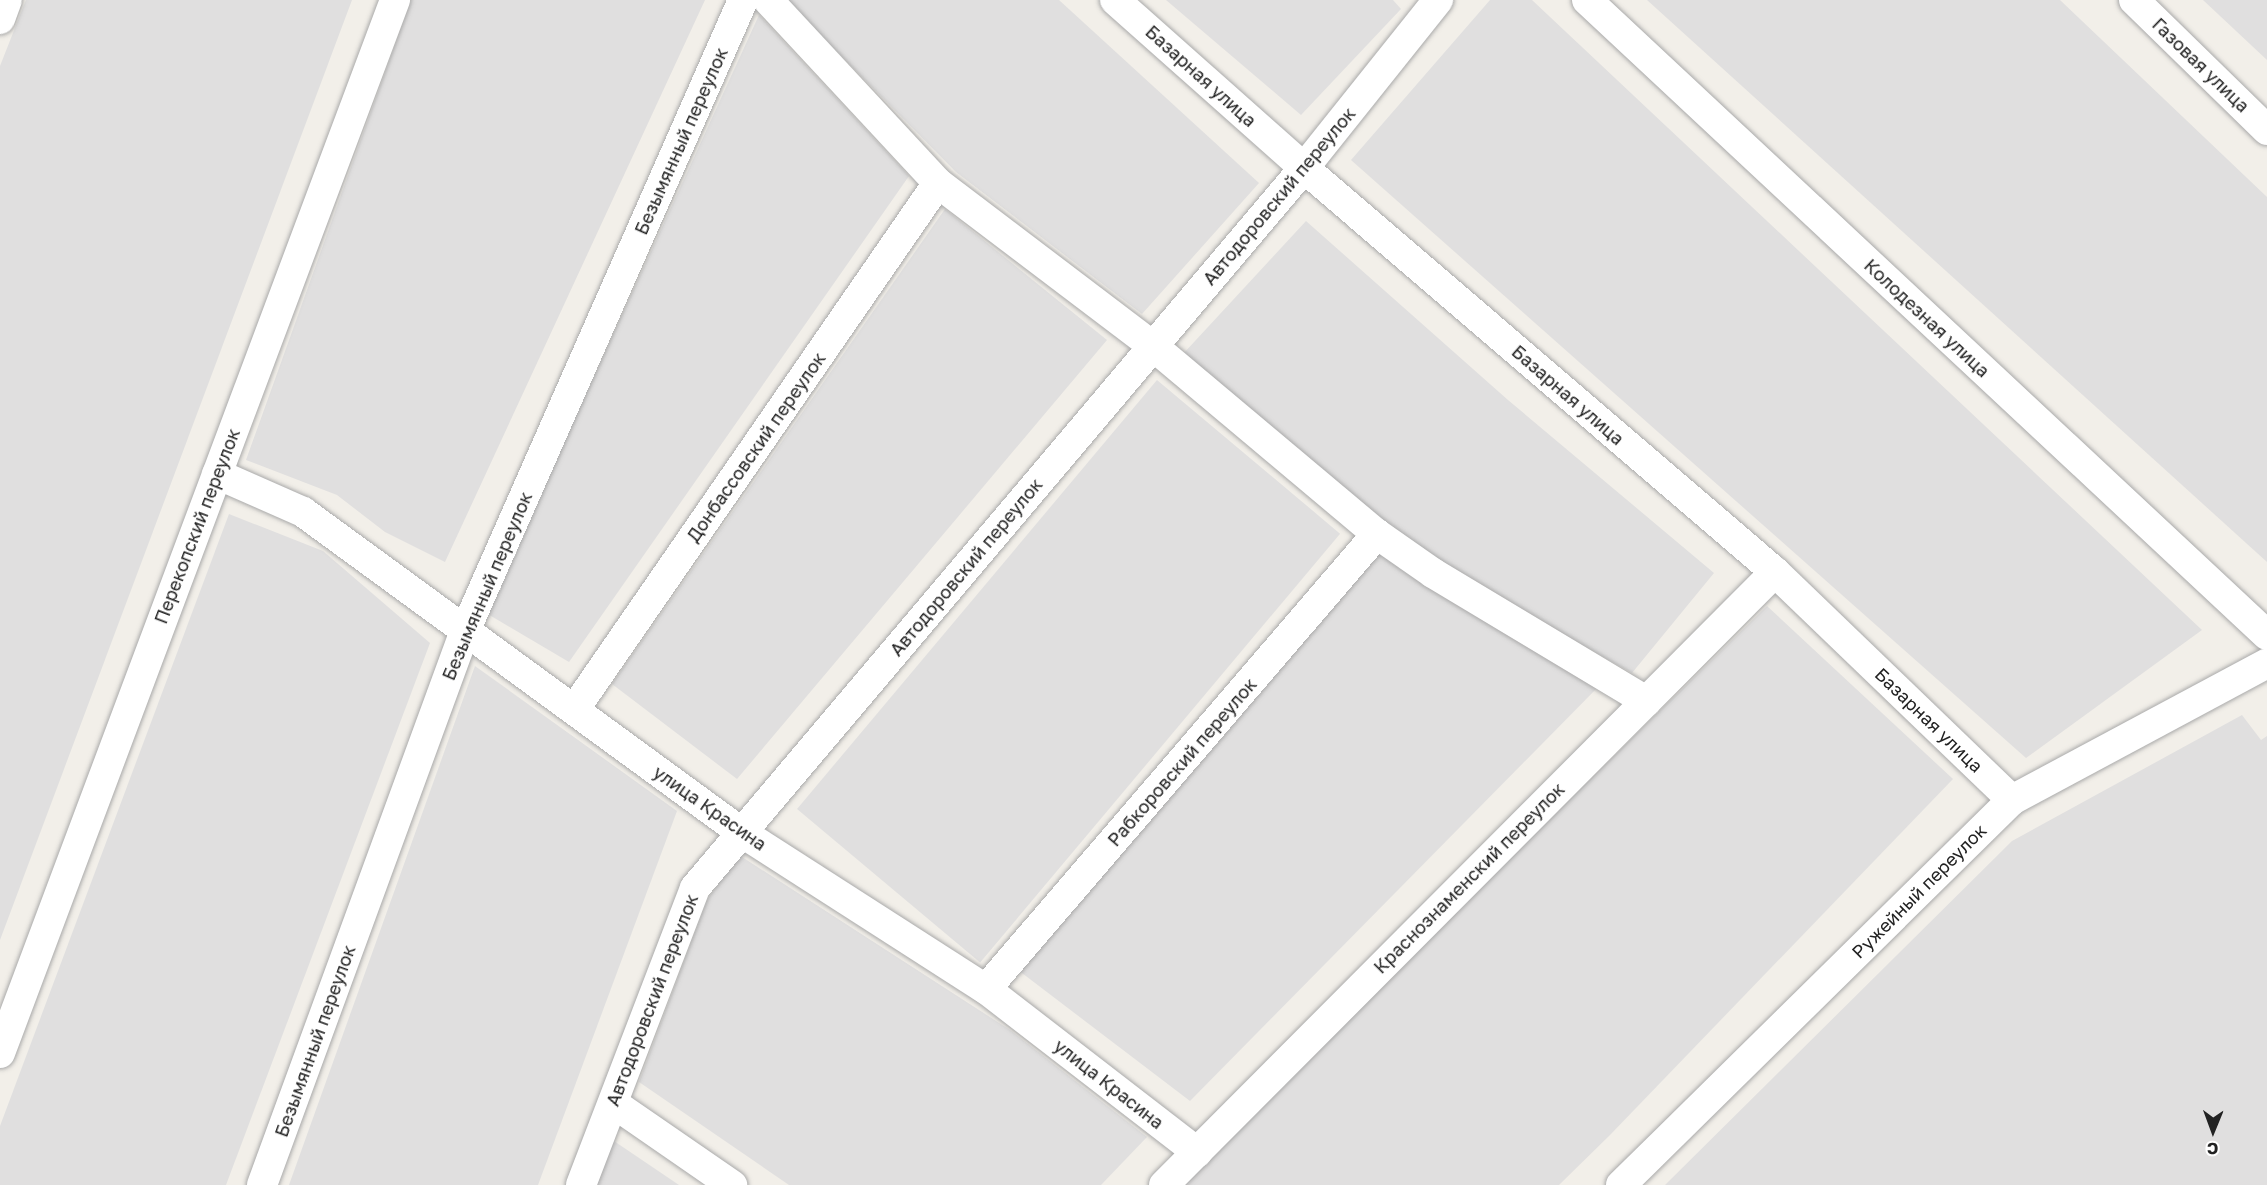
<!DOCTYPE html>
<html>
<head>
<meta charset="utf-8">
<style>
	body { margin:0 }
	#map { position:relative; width:2267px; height:1185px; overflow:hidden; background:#f2efe9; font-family:"Golos Text",sans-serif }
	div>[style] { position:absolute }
	.residential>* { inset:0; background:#e0dfdf; transform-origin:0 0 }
	.roads { filter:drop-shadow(0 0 2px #a9a9a9) drop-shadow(0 0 2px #a9a9a9) }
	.minor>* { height:30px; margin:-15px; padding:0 15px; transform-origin:15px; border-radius:15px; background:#fff }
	span { translate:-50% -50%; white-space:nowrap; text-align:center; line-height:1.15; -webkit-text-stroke:6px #fff; paint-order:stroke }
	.street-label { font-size:18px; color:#222 }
	.north { position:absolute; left:2183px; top:1101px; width:60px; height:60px; -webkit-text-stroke:4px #fff; paint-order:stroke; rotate:181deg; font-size:16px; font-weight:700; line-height:24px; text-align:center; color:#222 }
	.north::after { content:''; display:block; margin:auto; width:21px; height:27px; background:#222; clip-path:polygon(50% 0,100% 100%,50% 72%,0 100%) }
</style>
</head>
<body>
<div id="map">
	<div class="residential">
		<div style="clip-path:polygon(26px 0,352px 0,0 940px,0 66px)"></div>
		<div style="clip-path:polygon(411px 0,705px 0,445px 562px,385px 532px,337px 495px,246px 460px)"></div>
		<div style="clip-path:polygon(786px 0,1059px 0,1259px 183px,1142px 314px,956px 172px)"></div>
		<div style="clip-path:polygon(1166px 0,1393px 0,1401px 9px,1301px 115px)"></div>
		<div style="clip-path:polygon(1490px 0,1532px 0,2202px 630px,2026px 758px,1351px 160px)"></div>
		<div style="clip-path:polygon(1647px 0,2060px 0,2267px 197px,2267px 562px)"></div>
		<div style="clip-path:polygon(2203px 0,2267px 0,2267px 60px)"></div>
		<div style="clip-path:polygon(759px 15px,909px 176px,569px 662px,486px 613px)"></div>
		<div style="clip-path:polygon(945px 209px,1107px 340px,737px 779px,612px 684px)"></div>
		<div style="clip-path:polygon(1306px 221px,1508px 400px,1714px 573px,1632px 673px,1501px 600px,1349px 499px,1183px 354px)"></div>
		<div style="left:1157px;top:380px;width:239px;height:560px;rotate:40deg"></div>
		<div style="clip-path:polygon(229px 514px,323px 551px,430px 643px,226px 1185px,0 1185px,0 1126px)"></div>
		<div style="clip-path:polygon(1381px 548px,1602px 683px,1190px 1101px,1018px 970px)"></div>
		<div style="clip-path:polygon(1767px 606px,1953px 779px,1610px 1135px,1559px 1185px,1185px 1185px,1285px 1078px)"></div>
		<div style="clip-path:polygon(475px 666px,677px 811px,538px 1185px,289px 1185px)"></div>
		<div style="clip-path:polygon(2242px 715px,2261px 740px,2267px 736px,2267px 1185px,1665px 1185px,2012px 841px)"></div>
		<div style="clip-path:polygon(739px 855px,1010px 1030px,1147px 1137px,1101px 1185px,789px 1185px,639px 1082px,707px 900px)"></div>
		<div style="clip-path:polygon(611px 1139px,679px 1185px,593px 1185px)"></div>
	</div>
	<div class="roads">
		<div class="minor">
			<div style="left:768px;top:0;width:250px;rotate:47.1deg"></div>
			<div style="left:938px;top:183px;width:271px;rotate:37.2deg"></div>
			<div style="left:1154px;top:347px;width:291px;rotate:40deg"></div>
			<div style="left:1377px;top:534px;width:68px;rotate:34.9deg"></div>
			<div style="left:1433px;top:573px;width:249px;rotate:31deg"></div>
			<div style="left:1115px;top:0;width:253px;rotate:41.6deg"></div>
			<div style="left:1304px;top:168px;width:621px;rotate:40.62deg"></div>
			<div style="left:1775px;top:572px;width:329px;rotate:43.9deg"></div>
			<div style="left:1587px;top:0;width:930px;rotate:43.04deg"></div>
			<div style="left:2134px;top:0;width:186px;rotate:44.3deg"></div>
			<div style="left:0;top:19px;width:20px;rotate:-70deg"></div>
			<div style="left:217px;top:474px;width:94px;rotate:23.8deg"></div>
			<div style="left:303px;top:512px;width:542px;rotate:36.15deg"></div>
			<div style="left:741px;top:832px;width:291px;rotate:32.7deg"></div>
			<div style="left:986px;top:989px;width:267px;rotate:37.7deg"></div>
			<div style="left:574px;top:710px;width:640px;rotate:-55.37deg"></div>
			<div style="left:986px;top:989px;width:600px;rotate:-49.33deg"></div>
			<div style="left:0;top:1053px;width:1125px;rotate:-69.44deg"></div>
			<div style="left:613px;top:1103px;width:145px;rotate:34.6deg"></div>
			<div style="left:262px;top:1185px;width:590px;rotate:-69.88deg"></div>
			<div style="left:465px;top:631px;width:690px;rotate:-66.22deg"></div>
			<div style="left:581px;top:1185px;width:318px;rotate:-69deg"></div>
			<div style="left:695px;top:888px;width:943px;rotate:-49.77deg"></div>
			<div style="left:1304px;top:168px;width:215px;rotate:-51.4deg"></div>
			<div style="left:1164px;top:1185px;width:865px;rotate:-45.09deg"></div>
			<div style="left:1621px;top:1185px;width:549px;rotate:-44.56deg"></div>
			<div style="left:2012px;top:800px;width:289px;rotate:-28.2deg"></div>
		</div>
	</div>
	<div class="street-label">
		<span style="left:2201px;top:65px;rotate:44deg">Газовая улица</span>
		<span style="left:1201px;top:76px;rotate:42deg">Базарная улица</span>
		<span style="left:681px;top:141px;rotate:-66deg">Безымянный переулок</span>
		<span style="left:1279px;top:196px;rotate:-50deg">Автодоровский переулок</span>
		<span style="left:1927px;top:318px;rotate:43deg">Колодезная улица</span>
		<span style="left:1568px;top:395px;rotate:41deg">Базарная улица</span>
		<span style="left:756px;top:447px;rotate:-55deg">Донбассовский переулок</span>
		<span style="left:197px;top:526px;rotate:-69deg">Перекопский переулок</span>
		<span style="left:966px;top:567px;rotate:-50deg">Автодоровский переулок</span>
		<span style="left:487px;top:586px;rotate:-67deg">Безымянный переулок</span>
		<span style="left:1929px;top:720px;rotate:44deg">Базарная улица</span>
		<span style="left:1182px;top:762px;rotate:-49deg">Рабкоровский переулок</span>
		<span style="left:710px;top:808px;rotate:35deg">улица Красина</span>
		<span style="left:1469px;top:878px;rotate:-45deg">Краснознаменский переулок</span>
		<span style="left:1919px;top:891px;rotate:-45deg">Ружейный переулок</span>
		<span style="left:652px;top:1000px;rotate:-69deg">Автодоровский переулок</span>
		<span style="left:315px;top:1041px;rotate:-70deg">Безымянный переулок</span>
		<span style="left:1109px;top:1084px;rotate:38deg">улица Красина</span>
	</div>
	<div class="north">С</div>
</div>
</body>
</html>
